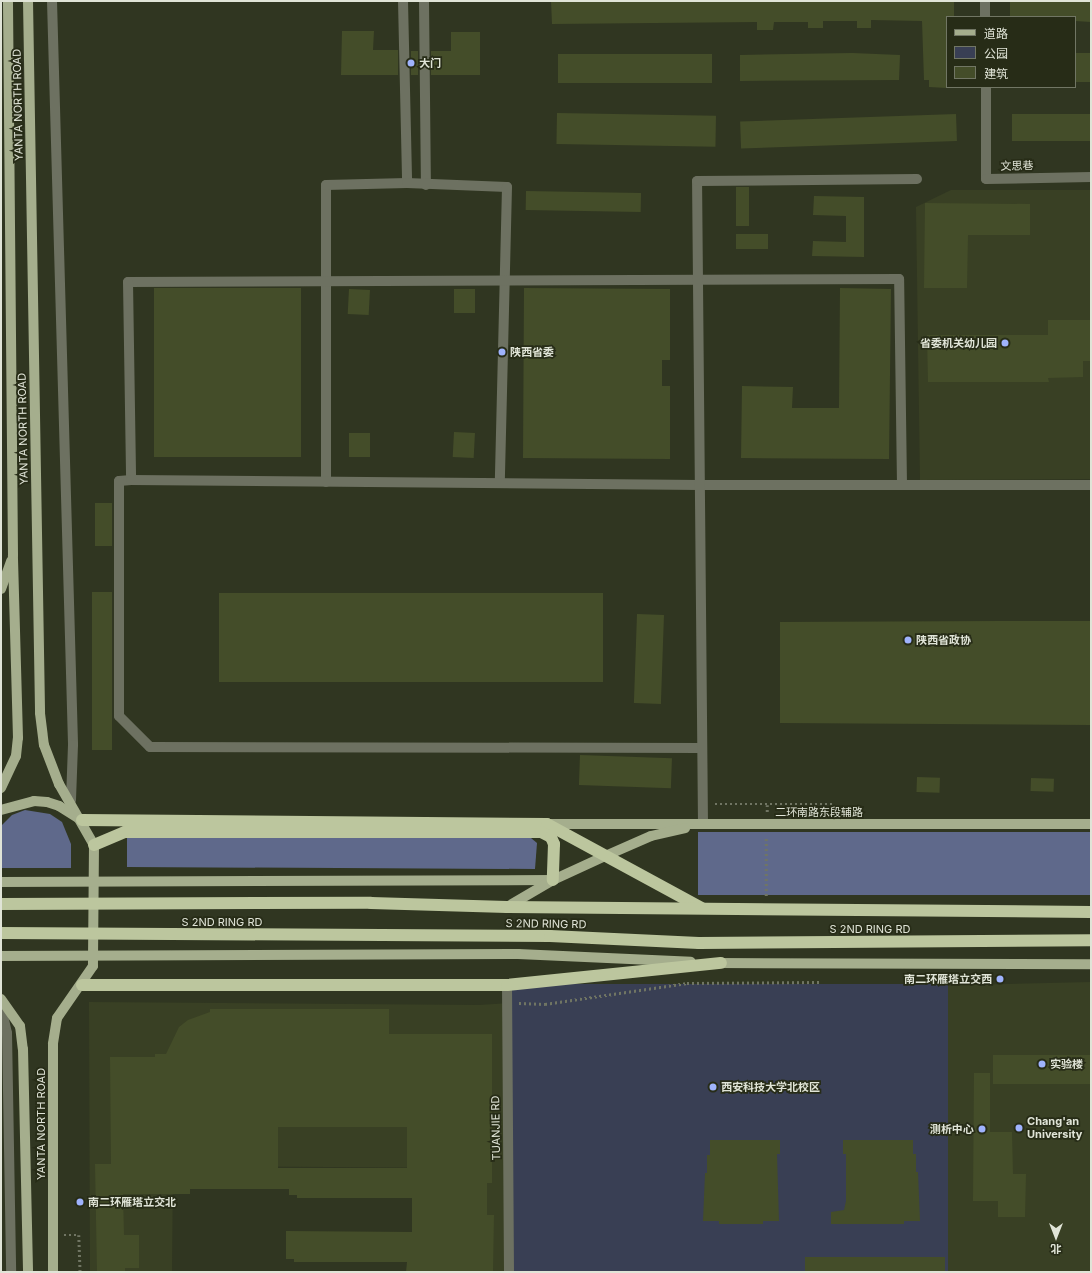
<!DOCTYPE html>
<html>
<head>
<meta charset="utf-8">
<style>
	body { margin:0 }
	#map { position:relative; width:1092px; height:1273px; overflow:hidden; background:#303621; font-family:Inter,"Noto Sans SC",sans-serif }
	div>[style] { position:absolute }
	.built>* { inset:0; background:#394024 }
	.green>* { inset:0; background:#393f54; transform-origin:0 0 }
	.forest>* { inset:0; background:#5f698b; transform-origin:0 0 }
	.building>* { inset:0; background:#444d29; transform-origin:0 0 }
	.path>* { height:2.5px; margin-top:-1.25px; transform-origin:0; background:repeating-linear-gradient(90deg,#707563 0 2px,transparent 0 5px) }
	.minor>* { height:10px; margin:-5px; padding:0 5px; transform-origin:5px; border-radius:5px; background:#6d7161 }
	.major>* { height:10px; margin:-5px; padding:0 5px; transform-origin:5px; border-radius:5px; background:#a5ae8d }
	.highway>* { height:12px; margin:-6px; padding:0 6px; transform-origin:6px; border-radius:6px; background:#bcc69e }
	.dots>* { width:11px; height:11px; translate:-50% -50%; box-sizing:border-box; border:2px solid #272c17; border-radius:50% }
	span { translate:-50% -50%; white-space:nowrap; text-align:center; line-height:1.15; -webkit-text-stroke:3.5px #272c17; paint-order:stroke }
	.poi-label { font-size:11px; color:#e0e4d7; font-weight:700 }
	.left { translate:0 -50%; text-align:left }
	.right { translate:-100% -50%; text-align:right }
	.street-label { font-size:11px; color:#e0e4d7 }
	.frame { position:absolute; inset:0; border:2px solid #e0e4d7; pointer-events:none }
	.legend { position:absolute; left:946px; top:16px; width:130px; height:72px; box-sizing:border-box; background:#272c17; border:1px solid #717664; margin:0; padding:5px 7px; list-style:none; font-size:12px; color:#e0e4d7 }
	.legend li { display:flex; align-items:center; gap:8px; height:20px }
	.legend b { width:20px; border:1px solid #717664 }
	.north { position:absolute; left:1036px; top:1217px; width:40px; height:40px; -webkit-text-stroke:3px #272c17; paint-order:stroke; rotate:180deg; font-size:11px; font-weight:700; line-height:16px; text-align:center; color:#e0e4d7 }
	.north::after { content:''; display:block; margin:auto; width:14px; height:18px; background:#e0e4d7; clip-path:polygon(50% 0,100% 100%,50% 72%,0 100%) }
</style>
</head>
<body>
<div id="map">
	<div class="built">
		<div style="clip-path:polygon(951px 190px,1091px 190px,1091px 479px,920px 480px,916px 207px)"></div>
		<div style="clip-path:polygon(1091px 982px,1091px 1272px,479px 1272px,478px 1168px,173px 1166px,172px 1272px,90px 1272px,89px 1002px,479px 1005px,683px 992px)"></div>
	</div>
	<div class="green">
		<div style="left:948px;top:984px;width:288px;height:442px;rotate:90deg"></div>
	</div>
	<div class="forest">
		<div style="clip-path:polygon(25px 810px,50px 814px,62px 822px,71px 844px,71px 868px,1px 868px,1px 826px,12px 815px)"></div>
		<div style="left:698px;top:832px;width:393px;height:63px"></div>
		<div style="clip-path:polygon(127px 838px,531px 838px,537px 843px,535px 869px,127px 867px)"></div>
	</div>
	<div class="building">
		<div style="clip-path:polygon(551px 1px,954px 1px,954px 17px,947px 17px,947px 88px,929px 87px,929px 80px,924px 80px,922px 21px,871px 20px,871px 28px,857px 28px,857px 21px,823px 21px,823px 28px,808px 28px,808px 22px,774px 22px,773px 30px,757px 30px,757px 22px,552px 24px)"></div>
		<div style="clip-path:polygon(1010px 1px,1091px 1px,1091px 22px,1075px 21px,1075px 17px,1010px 17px)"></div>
		<div style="clip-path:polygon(342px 31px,374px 31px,373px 50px,398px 50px,398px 75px,341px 75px)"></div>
		<div style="clip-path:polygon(451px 32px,480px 32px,480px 75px,431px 75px,431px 51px,451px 51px)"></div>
		<div style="left:411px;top:51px;width:7px;height:24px"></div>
		<div style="clip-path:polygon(852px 53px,900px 55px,899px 80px,740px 81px,740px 55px)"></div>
		<div style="left:1075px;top:53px;width:16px;height:29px"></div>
		<div style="left:558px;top:54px;width:154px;height:29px"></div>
		<div style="left:557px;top:113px;width:159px;height:31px;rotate:1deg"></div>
		<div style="left:956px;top:114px;width:27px;height:216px;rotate:88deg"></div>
		<div style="left:1012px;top:114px;width:79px;height:27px"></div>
		<div style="left:736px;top:187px;width:13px;height:39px"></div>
		<div style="left:526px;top:191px;width:115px;height:19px;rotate:1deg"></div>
		<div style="clip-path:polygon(814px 196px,864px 197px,864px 257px,812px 256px,813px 241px,846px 242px,846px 216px,813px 215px)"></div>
		<div style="clip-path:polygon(925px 203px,1030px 204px,1030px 235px,968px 235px,967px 288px,924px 288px)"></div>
		<div style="left:736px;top:234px;width:32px;height:15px"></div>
		<div style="left:154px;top:288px;width:147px;height:169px"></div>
		<div style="clip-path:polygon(524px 288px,670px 289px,670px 360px,662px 360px,662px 386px,670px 386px,670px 459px,523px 458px)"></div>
		<div style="clip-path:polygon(840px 288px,891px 289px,889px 459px,741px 458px,742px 386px,793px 387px,792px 408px,839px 408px)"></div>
		<div style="left:349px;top:289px;width:21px;height:25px;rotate:3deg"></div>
		<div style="left:454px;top:289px;width:21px;height:24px"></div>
		<div style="clip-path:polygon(1048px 320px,1091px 320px,1091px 361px,1083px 361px,1083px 377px,1048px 378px,1049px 382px,928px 382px,927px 335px,1048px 335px)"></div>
		<div style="left:454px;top:432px;width:21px;height:25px;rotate:3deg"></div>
		<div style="left:349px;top:433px;width:21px;height:24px"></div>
		<div style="left:95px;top:503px;width:17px;height:43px"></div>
		<div style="left:92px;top:592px;width:20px;height:158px"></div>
		<div style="left:219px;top:593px;width:384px;height:89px"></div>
		<div style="left:637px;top:614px;width:27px;height:89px;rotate:2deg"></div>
		<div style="clip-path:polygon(996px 621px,1091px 621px,1091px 725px,780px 723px,780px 622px)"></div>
		<div style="left:580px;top:755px;width:92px;height:30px;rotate:2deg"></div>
		<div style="left:917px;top:777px;width:23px;height:15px;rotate:2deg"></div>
		<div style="left:1031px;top:778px;width:23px;height:13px;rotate:2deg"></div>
		<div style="clip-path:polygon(evenodd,210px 1009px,389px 1009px,389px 1034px,492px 1034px,492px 1183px,487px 1183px,487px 1215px,494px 1215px,493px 1272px,406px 1272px,407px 1262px,294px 1262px,294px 1259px,286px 1259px,286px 1231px,412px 1232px,412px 1198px,297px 1198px,297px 1195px,289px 1195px,289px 1189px,190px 1189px,190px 1194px,123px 1194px,124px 1235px,139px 1235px,139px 1268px,125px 1268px,125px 1272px,97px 1272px,95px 1164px,111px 1164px,110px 1057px,155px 1057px,155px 1054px,166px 1054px,179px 1027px,188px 1020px,210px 1012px,210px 1009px,278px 1127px,407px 1127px,407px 1168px,278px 1168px,278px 1127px)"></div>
		<div style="left:993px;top:1055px;width:98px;height:29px"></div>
		<div style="clip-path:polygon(974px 1073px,990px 1073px,990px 1132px,1012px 1132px,1013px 1174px,1026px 1174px,1025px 1217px,998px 1217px,998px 1201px,973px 1201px)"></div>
		<div style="clip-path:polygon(710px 1140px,780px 1140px,780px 1154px,777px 1154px,779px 1221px,763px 1221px,763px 1224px,719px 1224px,719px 1221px,703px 1221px,705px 1173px,707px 1173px,707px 1155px,710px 1155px)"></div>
		<div style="clip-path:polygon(843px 1140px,913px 1140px,913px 1154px,916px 1154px,916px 1172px,918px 1172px,920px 1221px,904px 1221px,904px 1224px,831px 1224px,831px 1212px,844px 1210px,846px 1201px,846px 1154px,843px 1154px)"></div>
		<div style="left:805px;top:1257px;width:140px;height:15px"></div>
	</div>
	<div class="path">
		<div style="left:715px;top:804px;width:120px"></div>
		<div style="left:767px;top:812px;width:7px;rotate:-90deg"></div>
		<div style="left:766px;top:896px;width:59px;rotate:-90deg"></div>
		<div style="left:519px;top:1003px;width:26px;rotate:2deg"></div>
		<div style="left:545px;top:1004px;width:144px;rotate:-8.4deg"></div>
		<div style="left:687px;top:983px;width:134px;rotate:-0.4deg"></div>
		<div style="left:64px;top:1235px;width:15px"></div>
		<div style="left:79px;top:1235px;width:37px;rotate:88deg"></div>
	</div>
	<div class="minor">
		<div style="left:52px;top:1px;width:744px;rotate:88.38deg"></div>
		<div style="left:73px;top:745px;width:55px;rotate:92.1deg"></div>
		<div style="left:403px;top:1px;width:182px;rotate:88.7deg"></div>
		<div style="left:424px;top:1px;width:184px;rotate:89.4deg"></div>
		<div style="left:985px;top:1px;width:16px;rotate:90deg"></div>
		<div style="left:986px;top:87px;width:92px;rotate:90deg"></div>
		<div style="left:986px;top:179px;width:105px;rotate:-1.1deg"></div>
		<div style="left:131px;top:480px;width:12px;rotate:175deg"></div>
		<div style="left:119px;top:481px;width:235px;rotate:90deg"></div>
		<div style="left:119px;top:716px;width:44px;rotate:45deg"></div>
		<div style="left:150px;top:747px;width:552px;rotate:0.1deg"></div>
		<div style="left:326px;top:482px;width:297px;rotate:-90deg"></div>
		<div style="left:326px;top:185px;width:81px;rotate:-1.4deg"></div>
		<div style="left:407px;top:183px;width:100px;rotate:2.3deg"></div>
		<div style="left:507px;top:187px;width:296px;rotate:91.4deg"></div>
		<div style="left:902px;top:485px;width:206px;rotate:-90.8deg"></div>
		<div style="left:899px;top:279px;width:771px;rotate:179.78deg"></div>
		<div style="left:128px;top:282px;width:198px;rotate:89.1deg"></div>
		<div style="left:131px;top:480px;width:569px;rotate:0.5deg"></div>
		<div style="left:700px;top:485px;width:391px"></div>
		<div style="left:703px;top:824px;width:643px;rotate:-90.53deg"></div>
		<div style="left:697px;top:181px;width:220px;rotate:-0.5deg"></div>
		<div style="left:507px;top:985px;width:287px;rotate:89.6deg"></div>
		<div style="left:1px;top:1007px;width:27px;rotate:77deg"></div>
		<div style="left:7px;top:1033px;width:239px;rotate:89deg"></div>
	</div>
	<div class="major">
		<div style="left:28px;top:1px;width:712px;rotate:89.03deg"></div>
		<div style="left:40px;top:713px;width:32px;rotate:83deg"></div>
		<div style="left:44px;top:745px;width:42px;rotate:69deg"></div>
		<div style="left:59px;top:784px;width:70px;rotate:60.2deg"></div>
		<div style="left:94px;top:845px;width:121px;rotate:90.5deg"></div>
		<div style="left:93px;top:966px;width:63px;rotate:124.7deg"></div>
		<div style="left:57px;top:1018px;width:26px;rotate:99deg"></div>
		<div style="left:53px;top:1044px;width:228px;rotate:90deg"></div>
		<div style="left:1px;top:589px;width:30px;rotate:-70deg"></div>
		<div style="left:1px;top:788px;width:35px;rotate:-65deg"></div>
		<div style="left:16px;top:756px;width:18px;rotate:-84deg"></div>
		<div style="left:18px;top:738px;width:183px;rotate:-91.6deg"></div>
		<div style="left:13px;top:555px;width:554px;rotate:-90.52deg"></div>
		<div style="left:1px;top:810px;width:34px;rotate:-15deg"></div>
		<div style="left:34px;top:801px;width:13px;rotate:4deg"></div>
		<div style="left:47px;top:802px;width:13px;rotate:18deg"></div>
		<div style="left:59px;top:806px;width:22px;rotate:32deg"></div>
		<div style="left:547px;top:824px;width:544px"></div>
		<div style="left:1px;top:882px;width:552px;rotate:-0.21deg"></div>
		<div style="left:507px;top:907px;width:53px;rotate:-30.4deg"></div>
		<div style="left:553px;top:880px;width:55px;rotate:-24.7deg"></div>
		<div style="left:603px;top:857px;width:52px;rotate:-23.6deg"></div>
		<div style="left:651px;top:836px;width:35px;rotate:-13deg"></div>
		<div style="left:1px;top:956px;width:517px;rotate:-0.22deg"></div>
		<div style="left:518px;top:954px;width:173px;rotate:2.6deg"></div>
		<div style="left:715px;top:963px;width:376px;rotate:0.2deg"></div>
		<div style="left:1px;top:999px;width:33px;rotate:55deg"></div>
		<div style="left:20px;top:1026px;width:23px;rotate:83deg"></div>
		<div style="left:23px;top:1049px;width:223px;rotate:88.7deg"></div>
	</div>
	<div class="highway">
		<div style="left:82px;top:820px;width:465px;rotate:0.5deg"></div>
		<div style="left:547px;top:824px;width:176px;rotate:28.5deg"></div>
		<div style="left:94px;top:845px;width:34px;rotate:-23deg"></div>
		<div style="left:125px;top:832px;width:416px"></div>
		<div style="left:541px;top:832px;width:11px;rotate:27deg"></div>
		<div style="left:551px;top:837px;width:8px;rotate:67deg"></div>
		<div style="left:554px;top:844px;width:36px;rotate:92deg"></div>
		<div style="left:1px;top:904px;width:370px;rotate:-0.2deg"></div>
		<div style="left:371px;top:903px;width:136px;rotate:1.7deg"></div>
		<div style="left:507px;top:907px;width:584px;rotate:0.49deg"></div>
		<div style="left:1px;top:933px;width:549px;rotate:0.31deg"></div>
		<div style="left:550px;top:936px;width:149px;rotate:2.7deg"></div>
		<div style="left:699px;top:943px;width:392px;rotate:-0.4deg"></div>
		<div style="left:82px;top:985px;width:425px"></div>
		<div style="left:507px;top:985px;width:215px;rotate:-5.9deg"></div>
	</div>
	<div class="dots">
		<div style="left:411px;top:63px;background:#9fb3fd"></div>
		<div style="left:1005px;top:343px;background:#9fb3fd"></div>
		<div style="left:502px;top:352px;background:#9fb3fd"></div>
		<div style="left:908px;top:640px;background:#9fb3fd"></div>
		<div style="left:1000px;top:979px;background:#9fb3fd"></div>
		<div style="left:1042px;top:1064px;background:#9fb3fd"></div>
		<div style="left:713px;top:1087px;background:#9fb3fd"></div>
		<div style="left:1019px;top:1128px;background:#9fb3fd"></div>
		<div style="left:982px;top:1129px;background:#9fb3fd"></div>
		<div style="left:80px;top:1202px;background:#9fb3fd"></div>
	</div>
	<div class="poi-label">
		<span class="left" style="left:419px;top:63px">大门</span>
		<span class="right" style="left:997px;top:343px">省委机关幼儿园</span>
		<span class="left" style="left:510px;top:352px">陕西省委</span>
		<span class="left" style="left:916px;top:640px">陕西省政协</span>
		<span class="right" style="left:992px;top:979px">南二环雁塔立交西</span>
		<span class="left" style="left:1050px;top:1064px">实验楼</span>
		<span class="left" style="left:721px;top:1087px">西安科技大学北校区</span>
		<span class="left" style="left:1027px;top:1128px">Chang'an<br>University</span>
		<span class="right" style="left:974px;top:1129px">测析中心</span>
		<span class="left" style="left:88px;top:1202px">南二环雁塔立交北</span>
	</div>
	<div class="street-label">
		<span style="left:18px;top:105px;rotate:-91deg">YANTA NORTH ROAD</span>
		<span style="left:1017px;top:166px;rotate:-1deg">文思巷</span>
		<span style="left:23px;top:429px;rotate:-91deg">YANTA NORTH ROAD</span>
		<span style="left:819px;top:812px">二环南路东段辅路</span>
		<span style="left:222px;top:922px">S 2ND RING RD</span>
		<span style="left:546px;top:924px;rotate:1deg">S 2ND RING RD</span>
		<span style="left:870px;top:929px">S 2ND RING RD</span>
		<span style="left:41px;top:1124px;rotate:-90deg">YANTA NORTH ROAD</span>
		<span style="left:496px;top:1128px;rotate:-91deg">TUANJIE RD</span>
	</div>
	<div class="frame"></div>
	<ul class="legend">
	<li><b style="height:5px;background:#a5ae8d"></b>道路</li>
	<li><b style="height:11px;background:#393f54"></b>公园</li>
	<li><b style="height:11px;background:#444d29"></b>建筑</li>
	</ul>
	<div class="north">北</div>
</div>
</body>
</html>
